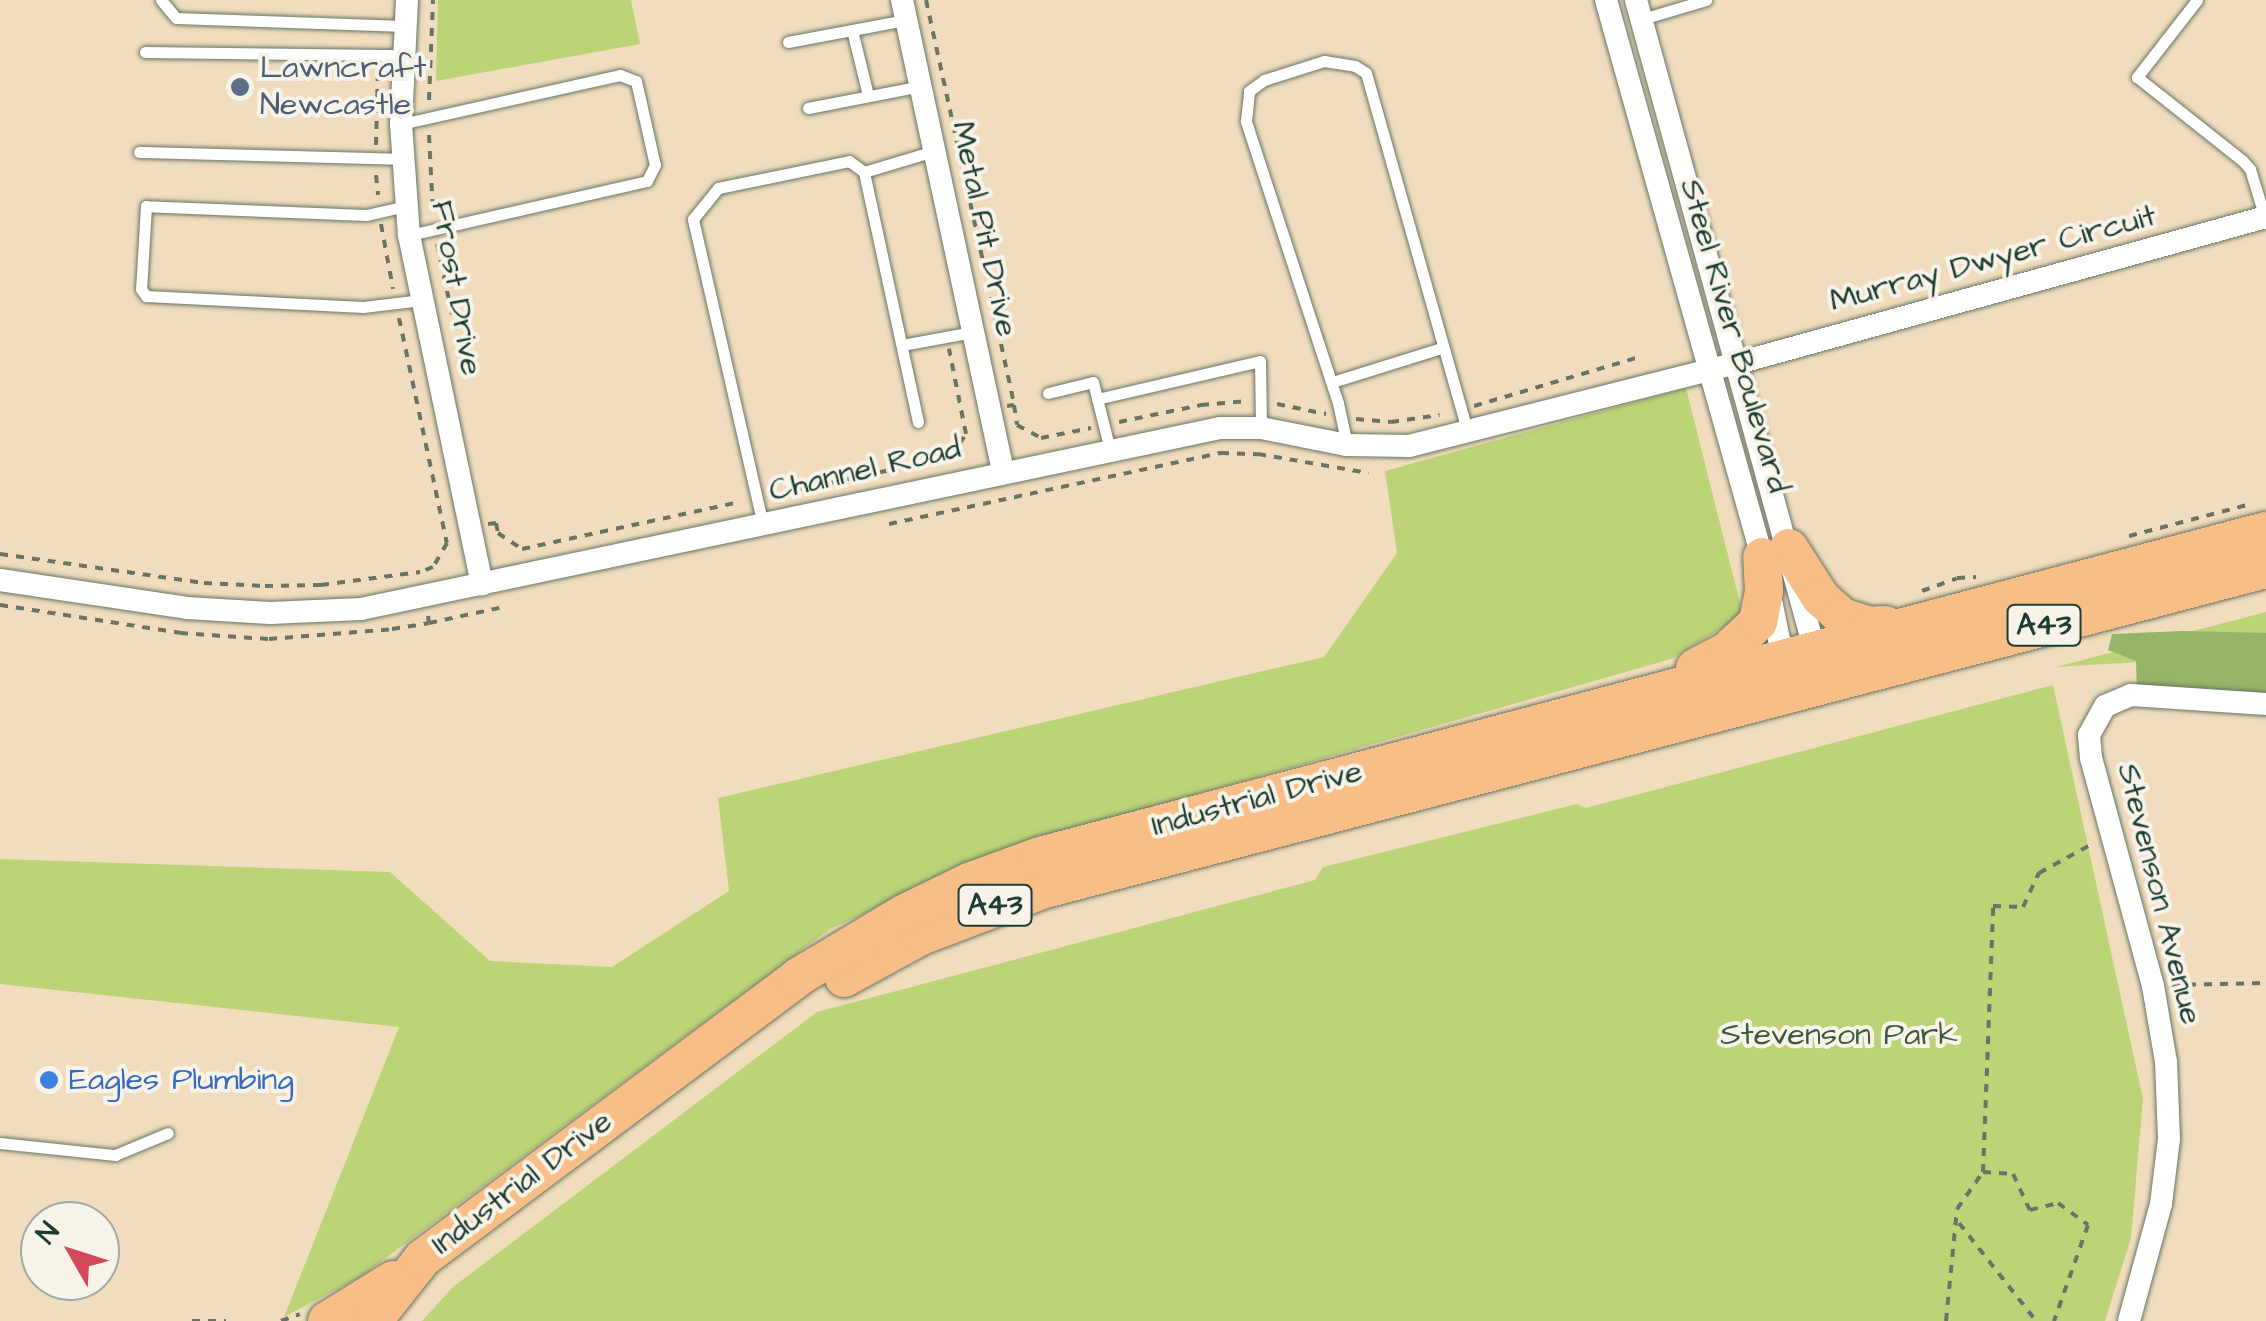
<!DOCTYPE html>
<html>
<head>
<meta charset="utf-8">
<style>
	body { margin:0 }
	#map { position:relative; width:2266px; height:1321px; overflow:hidden; background:#f1ddbd; font-family:"Architects Daughter",sans-serif }
	div>[style] { position:absolute }
	.green>* { inset:0; background:#bcd377 }
	.forest>* { inset:0; background:#95b568 }
	.path>* { height:4px; margin-top:-2px; transform-origin:0; background:repeating-linear-gradient(90deg,#687564 0 8px,transparent 0 16px) }
	.roads { filter:drop-shadow(0 0 2px #687564) drop-shadow(0 0 2px #687564) }
	.service>* { height:11px; margin:-5.5px; padding:0 5.5px; transform-origin:5.5px; border-radius:5.5px; background:#fff }
	.minor>* { height:22px; margin:-11px; padding:0 11px; transform-origin:11px; border-radius:11px; background:#fff }
	.trunk>* { height:38px; margin:-19px; padding:0 19px; transform-origin:19px; border-radius:19px; background:#f7be87 }
	.dots>* { width:28px; height:28px; translate:-50% -50%; box-sizing:border-box; border:5px solid #f7f3e8; border-radius:50% }
	span { translate:-50% -50%; white-space:nowrap; text-align:center; line-height:1.15; -webkit-text-stroke:8px #f7f3e8; paint-order:stroke }
	.shield-label span { padding:2px 8px; background:#f7f3e8; border:2px solid; border-radius:8px; -webkit-text-stroke-width:0 }
	.shield-label { font-size:30px; color:#1f3d34; font-weight:700 }
	.service-label { font-size:32px; color:#4e5e75 }
	.left { translate:0 -50%; text-align:left }
	.street-label { font-size:32px; color:#1f3d34 }
	.park-label { font-size:32px; color:#3e5b41 }
	.shop-label { font-size:32px; color:#366cbe }
	.north { position:absolute; left:20px; top:1201px; width:100px; height:100px; box-sizing:border-box; background:#f7f3e8; border:2px solid #a1aaa0; border-radius:50%; rotate:309deg; font-size:28px; font-weight:700; line-height:40px; text-align:center; color:#1f3d34 }
	.north::after { content:''; display:block; margin:auto; width:35px; height:45px; background:#d1495b; clip-path:polygon(50% 0,100% 100%,50% 72%,0 100%) }
</style>
</head>
<body>
<div id="map">
	<div class="green">
		<div style="clip-path:polygon(438px 0,631px 0,640px 44px,436px 81px)"></div>
		<div style="clip-path:polygon(1686px 388px,1743px 615px,1671px 659px,1012px 847px,830px 929px,360px 1277px,284px 1317px,399px 1027px,0 984px,0 859px,390px 872px,490px 961px,612px 967px,729px 891px,718px 798px,1324px 657px,1397px 553px,1385px 471px)"></div>
		<div style="clip-path:polygon(2266px 612px,2266px 661px,2170px 660px,2056px 667px)"></div>
		<div style="clip-path:polygon(2053px 685px,2143px 1099px,2131px 1238px,2105px 1321px,422px 1321px,453px 1287px,817px 1012px,1315px 880px,1323px 867px,1577px 804px,1586px 808px)"></div>
	</div>
	<div class="forest">
		<div style="clip-path:polygon(2182px 631px,2266px 633px,2266px 716px,2198px 708px,2137px 693px,2136px 661px,2108px 650px,2112px 634px)"></div>
	</div>
	<div class="path">
		<div style="left:926px;top:0;width:414px;rotate:77.7deg"></div>
		<div style="left:429px;top:100px;width:100px;rotate:-87.7deg"></div>
		<div style="left:429px;top:135px;width:80px;rotate:87.1deg"></div>
		<div style="left:376px;top:145px;width:75px;rotate:-88.5deg"></div>
		<div style="left:376px;top:175px;width:20px;rotate:84deg"></div>
		<div style="left:381px;top:224px;width:66px;rotate:79.5deg"></div>
		<div style="left:437px;top:244px;width:134px;rotate:77.9deg"></div>
		<div style="left:399px;top:318px;width:230px;rotate:78deg"></div>
		<div style="left:447px;top:543px;width:28px;rotate:120deg"></div>
		<div style="left:433px;top:567px;width:14px;rotate:159deg"></div>
		<div style="left:1277px;top:404px;width:50px;rotate:11.5deg"></div>
		<div style="left:1007px;top:406px;width:7px;rotate:-8deg"></div>
		<div style="left:1014px;top:405px;width:20px;rotate:81deg"></div>
		<div style="left:1017px;top:425px;width:27px;rotate:28deg"></div>
		<div style="left:1041px;top:438px;width:51px;rotate:-11.3deg"></div>
		<div style="left:1474px;top:406px;width:172px;rotate:-16.5deg"></div>
		<div style="left:1356px;top:419px;width:35px;rotate:5deg"></div>
		<div style="left:1391px;top:422px;width:49px;rotate:-8.1deg"></div>
		<div style="left:1119px;top:422px;width:84px;rotate:-11.7deg"></div>
		<div style="left:1201px;top:405px;width:47px;rotate:-4.9deg"></div>
		<div style="left:769px;top:496px;width:186px;rotate:-12.1deg"></div>
		<div style="left:951px;top:457px;width:27px;rotate:-57deg"></div>
		<div style="left:966px;top:434px;width:87px;rotate:-101.3deg"></div>
		<div style="left:488px;top:524px;width:8px;rotate:-7deg"></div>
		<div style="left:496px;top:523px;width:10px;rotate:79deg"></div>
		<div style="left:498px;top:533px;width:29px;rotate:34deg"></div>
		<div style="left:522px;top:549px;width:223px;rotate:-12.2deg"></div>
		<div style="left:889px;top:524px;width:340px;rotate:-12.1deg"></div>
		<div style="left:1221px;top:453px;width:37px;rotate:2deg"></div>
		<div style="left:1258px;top:454px;width:112px;rotate:9.8deg"></div>
		<div style="left:2129px;top:536px;width:126px;rotate:-14.7deg"></div>
		<div style="left:0;top:554px;width:206px;rotate:8.1deg"></div>
		<div style="left:204px;top:583px;width:61px;rotate:2.8deg"></div>
		<div style="left:265px;top:586px;width:56px;rotate:-1deg"></div>
		<div style="left:321px;top:585px;width:100px;rotate:-7.5deg"></div>
		<div style="left:1922px;top:591px;width:37px;rotate:-20deg"></div>
		<div style="left:1957px;top:578px;width:19px;rotate:-3deg"></div>
		<div style="left:0;top:605px;width:182px;rotate:8.8deg"></div>
		<div style="left:180px;top:633px;width:89px;rotate:3.9deg"></div>
		<div style="left:269px;top:639px;width:123px;rotate:-4.6deg"></div>
		<div style="left:392px;top:629px;width:37px;rotate:-9deg"></div>
		<div style="left:429px;top:623px;width:7px;rotate:-98deg"></div>
		<div style="left:429px;top:623px;width:72px;rotate:-12.1deg"></div>
		<div style="left:2172px;top:985px;width:94px;rotate:-1.2deg"></div>
		<div style="left:1983px;top:1172px;width:30px;rotate:4deg"></div>
		<div style="left:2013px;top:1174px;width:40px;rotate:65deg"></div>
		<div style="left:2030px;top:1210px;width:29px;rotate:-14deg"></div>
		<div style="left:2058px;top:1203px;width:37px;rotate:36deg"></div>
		<div style="left:2088px;top:1225px;width:102px;rotate:109.5deg"></div>
		<div style="left:1959px;top:1223px;width:125px;rotate:51.8deg"></div>
		<div style="left:192px;top:1321px;width:34px"></div>
		<div style="left:281px;top:1321px;width:20px;rotate:-20deg"></div>
		<div style="left:1946px;top:1321px;width:113px;rotate:-84.4deg"></div>
		<div style="left:1957px;top:1209px;width:45px;rotate:-54.9deg"></div>
		<div style="left:1983px;top:1172px;width:266px;rotate:-87.8deg"></div>
		<div style="left:1993px;top:906px;width:30px;rotate:2deg"></div>
		<div style="left:2023px;top:907px;width:38px;rotate:-65deg"></div>
		<div style="left:2039px;top:873px;width:63px;rotate:-28.6deg"></div>
	</div>
	<div class="roads">
		<div class="service">
			<div style="left:161px;top:0;width:23px;rotate:50deg"></div>
			<div style="left:176px;top:18px;width:229px;rotate:2deg"></div>
			<div style="left:2197px;top:0;width:98px;rotate:127.9deg"></div>
			<div style="left:2137px;top:77px;width:135px;rotate:38.4deg"></div>
			<div style="left:2243px;top:161px;width:11px;rotate:49deg"></div>
			<div style="left:2250px;top:169px;width:51px;rotate:73deg"></div>
			<div style="left:1642px;top:19px;width:67px;rotate:-16.5deg"></div>
			<div style="left:852px;top:30px;width:67px;rotate:76.2deg"></div>
			<div style="left:788px;top:42px;width:120px;rotate:-10.6deg"></div>
			<div style="left:145px;top:52px;width:258px;rotate:0.7deg"></div>
			<div style="left:808px;top:108px;width:115px;rotate:-11deg"></div>
			<div style="left:401px;top:124px;width:224px;rotate:-12.6deg"></div>
			<div style="left:620px;top:75px;width:17px;rotate:21deg"></div>
			<div style="left:636px;top:81px;width:86px;rotate:77.3deg"></div>
			<div style="left:655px;top:165px;width:18px;rotate:117deg"></div>
			<div style="left:647px;top:181px;width:244px;rotate:167.2deg"></div>
			<div style="left:139px;top:152px;width:263px;rotate:1.5deg"></div>
			<div style="left:406px;top:206px;width:41px;rotate:167.3deg"></div>
			<div style="left:366px;top:215px;width:220px;rotate:-177.7deg"></div>
			<div style="left:146px;top:206px;width:83px;rotate:93.4deg"></div>
			<div style="left:141px;top:289px;width:9px;rotate:54deg"></div>
			<div style="left:146px;top:296px;width:217px;rotate:2.9deg"></div>
			<div style="left:363px;top:307px;width:59px;rotate:-6.8deg"></div>
			<div style="left:902px;top:345px;width:72px;rotate:-10.4deg"></div>
			<div style="left:1332px;top:382px;width:114px;rotate:-17.3deg"></div>
			<div style="left:1048px;top:393px;width:46px;rotate:-13.7deg"></div>
			<div style="left:1093px;top:382px;width:70px;rotate:76deg"></div>
			<div style="left:1097px;top:399px;width:167px;rotate:-13.1deg"></div>
			<div style="left:1260px;top:361px;width:67px;rotate:89.1deg"></div>
			<div style="left:918px;top:422px;width:256px;rotate:-102.2deg"></div>
			<div style="left:864px;top:172px;width:73px;rotate:-16.7deg"></div>
			<div style="left:1347px;top:445px;width:43px;rotate:-102.1deg"></div>
			<div style="left:1338px;top:403px;width:297px;rotate:-108.1deg"></div>
			<div style="left:1246px;top:121px;width:30px;rotate:-84deg"></div>
			<div style="left:1249px;top:91px;width:19px;rotate:-36deg"></div>
			<div style="left:1264px;top:80px;width:63px;rotate:-17.6deg"></div>
			<div style="left:1324px;top:61px;width:31px;rotate:9deg"></div>
			<div style="left:1355px;top:66px;width:13px;rotate:32deg"></div>
			<div style="left:1366px;top:73px;width:374px;rotate:74.2deg"></div>
			<div style="left:763px;top:525px;width:314px;rotate:-102.9deg"></div>
			<div style="left:693px;top:219px;width:40px;rotate:-51deg"></div>
			<div style="left:718px;top:188px;width:134px;rotate:-11.6deg"></div>
			<div style="left:849px;top:161px;width:19px;rotate:36deg"></div>
			<div style="left:0;top:1143px;width:116px;rotate:6deg"></div>
			<div style="left:115px;top:1155px;width:57px;rotate:-22.5deg"></div>
		</div>
		<div class="minor">
			<div style="left:407px;top:0;width:124px;rotate:92.8deg"></div>
			<div style="left:401px;top:124px;width:111px;rotate:85.9deg"></div>
			<div style="left:409px;top:235px;width:357px;rotate:78.2deg"></div>
			<div style="left:902px;top:0;width:484px;rotate:77.9deg"></div>
			<div style="left:1606px;top:0;width:578px;rotate:74.35deg"></div>
			<div style="left:1762px;top:557px;width:113px;rotate:78.3deg"></div>
			<div style="left:1636px;top:0;width:687px;rotate:74.63deg"></div>
			<div style="left:0;top:580px;width:189px;rotate:8.5deg"></div>
			<div style="left:187px;top:608px;width:83px;rotate:3.4deg"></div>
			<div style="left:270px;top:613px;width:91px;rotate:-2.5deg"></div>
			<div style="left:361px;top:609px;width:878px;rotate:-11.9deg"></div>
			<div style="left:1220px;top:428px;width:41px"></div>
			<div style="left:1261px;top:428px;width:88px;rotate:11.2deg"></div>
			<div style="left:1347px;top:445px;width:62px;rotate:0.9deg"></div>
			<div style="left:1409px;top:446px;width:339px;rotate:-14.2deg"></div>
			<div style="left:1738px;top:363px;width:548px;rotate:-15.46deg"></div>
			<div style="left:2129px;top:1321px;width:121px;rotate:-74.7deg"></div>
			<div style="left:2161px;top:1204px;width:65px;rotate:-83deg"></div>
			<div style="left:2169px;top:1139px;width:77px;rotate:-92.2deg"></div>
			<div style="left:2166px;top:1062px;width:77px;rotate:-99.7deg"></div>
			<div style="left:2153px;top:986px;width:236px;rotate:-105.2deg"></div>
			<div style="left:2091px;top:758px;width:23px;rotate:-95deg"></div>
			<div style="left:2089px;top:735px;width:33px;rotate:-61deg"></div>
			<div style="left:2105px;top:706px;width:28px;rotate:-23deg"></div>
			<div style="left:2131px;top:695px;width:135px;rotate:3.8deg"></div>
		</div>
		<div class="trunk">
			<div style="left:1789px;top:548px;width:59px;rotate:57.4deg"></div>
			<div style="left:1821px;top:598px;width:28px;rotate:42deg"></div>
			<div style="left:1842px;top:617px;width:28px;rotate:18deg"></div>
			<div style="left:1869px;top:626px;width:16px;rotate:-4deg"></div>
			<div style="left:1695px;top:668px;width:36px;rotate:-28deg"></div>
			<div style="left:1727px;top:651px;width:42px;rotate:-43.1deg"></div>
			<div style="left:1758px;top:622px;width:32px;rotate:-79deg"></div>
			<div style="left:1764px;top:591px;width:34px;rotate:-93deg"></div>
			<div style="left:844px;top:978px;width:88px;rotate:-28.6deg"></div>
			<div style="left:921px;top:936px;width:133px;rotate:-20.8deg"></div>
			<div style="left:1045px;top:889px;width:1262px;rotate:-14.69deg"></div>
			<div style="left:327px;top:1321px;width:78px;rotate:-31.8deg"></div>
			<div style="left:373px;top:1321px;width:80px;rotate:-51.6deg"></div>
			<div style="left:423px;top:1258px;width:469px;rotate:-36.8deg"></div>
			<div style="left:798px;top:977px;width:125px;rotate:-30.9deg"></div>
			<div style="left:905px;top:913px;width:73px;rotate:-25.9deg"></div>
			<div style="left:971px;top:881px;width:73px;rotate:-19.9deg"></div>
			<div style="left:1040px;top:856px;width:1268px;rotate:-14.85deg"></div>
		</div>
	</div>
	<div class="dots">
		<div style="left:240px;top:87px;background:#5c6f8a"></div>
		<div style="left:49px;top:1080px;background:#3f7fe0"></div>
	</div>
	<div class="shield-label">
		<span style="left:2044px;top:625px">A43</span>
		<span style="left:995px;top:905px">A43</span>
	</div>
	<div class="service-label">
		<span class="left" style="left:260px;top:87px">Lawncraft<br>Newcastle</span>
	</div>
	<div class="street-label">
		<span style="left:984px;top:229px;rotate:78deg">Metal Pit Drive</span>
		<span style="left:1993px;top:259px;rotate:-15deg">Murray Dwyer Circuit</span>
		<span style="left:456px;top:288px;rotate:80deg">Frost Drive</span>
		<span style="left:1734px;top:336px;rotate:74deg">Steel River Boulevard</span>
		<span style="left:865px;top:470px;rotate:-13deg">Channel Road</span>
		<span style="left:1257px;top:799px;rotate:-15deg">Industrial Drive</span>
		<span style="left:2159px;top:894px;rotate:76deg">Stevenson Avenue</span>
		<span style="left:522px;top:1183px;rotate:-37deg">Industrial Drive</span>
	</div>
	<div class="park-label">
		<span style="left:1839px;top:1035px">Stevenson Park</span>
	</div>
	<div class="shop-label">
		<span class="left" style="left:69px;top:1080px">Eagles Plumbing</span>
	</div>
	<div class="north">N</div>
</div>
</body>
</html>
